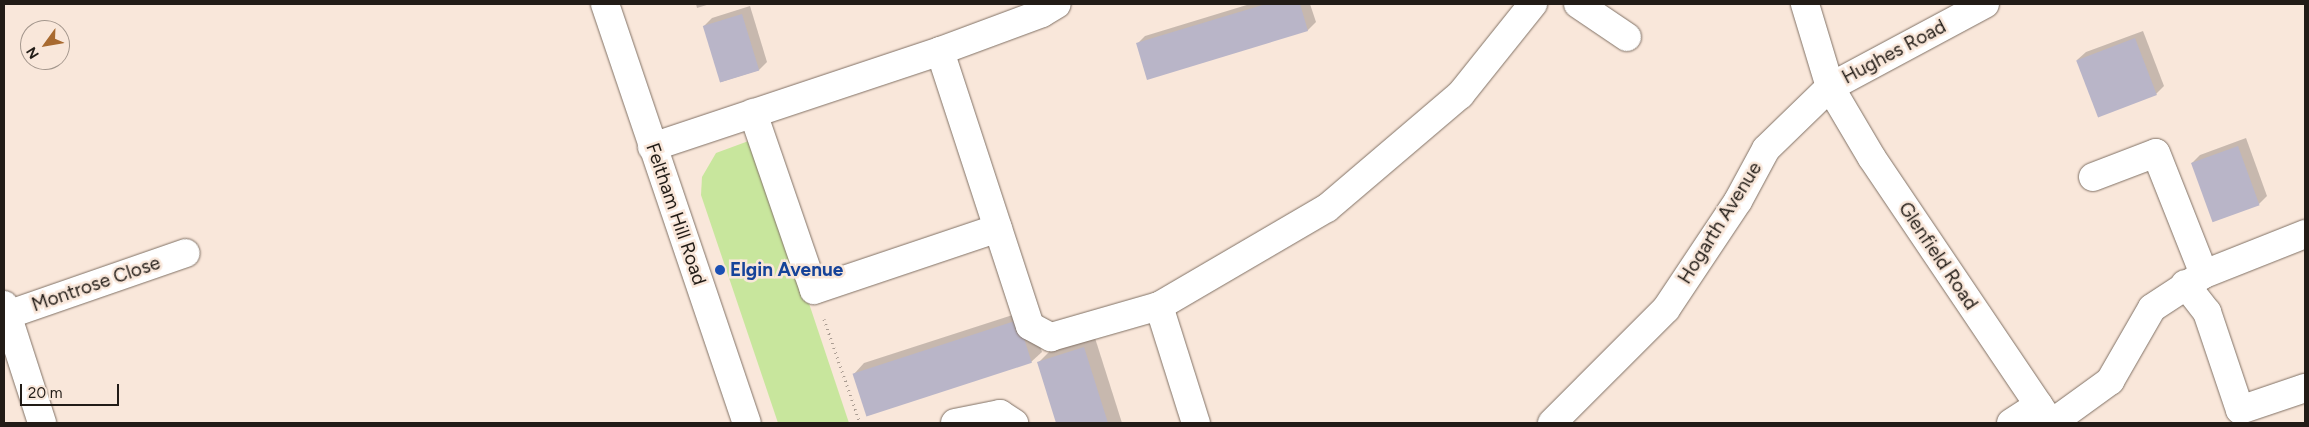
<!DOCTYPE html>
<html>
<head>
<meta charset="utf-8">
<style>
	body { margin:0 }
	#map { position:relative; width:2309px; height:427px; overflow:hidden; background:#f9e7da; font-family:Figtree,sans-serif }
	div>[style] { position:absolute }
	.green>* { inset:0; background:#c8e69d }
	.shadow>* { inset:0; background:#0003 }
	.building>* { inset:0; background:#b9b5c8; transform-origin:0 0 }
	.path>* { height:3px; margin-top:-1.5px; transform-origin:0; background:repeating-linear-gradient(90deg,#aa9c92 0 1px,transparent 0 5px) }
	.roads { filter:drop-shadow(0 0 1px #807165) drop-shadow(0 0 1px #807165) }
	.minor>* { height:28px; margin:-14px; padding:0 14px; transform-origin:14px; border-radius:14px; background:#fff }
	.dots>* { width:14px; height:14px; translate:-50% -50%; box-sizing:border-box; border:2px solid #f9e7da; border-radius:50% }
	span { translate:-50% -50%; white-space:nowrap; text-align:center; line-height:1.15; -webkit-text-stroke:5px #f9e7da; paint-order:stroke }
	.street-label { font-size:19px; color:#221c17 }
	.transit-label { font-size:19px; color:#164399; font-weight:700 }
	.left { translate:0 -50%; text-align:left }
	.frame { position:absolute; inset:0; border:5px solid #221c17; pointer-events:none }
	.north { position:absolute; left:20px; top:20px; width:50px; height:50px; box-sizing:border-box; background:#f9e7da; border:1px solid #a3968c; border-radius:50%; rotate:238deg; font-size:14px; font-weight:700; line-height:20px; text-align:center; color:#221c17 }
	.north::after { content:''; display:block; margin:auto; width:18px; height:22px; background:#a86a30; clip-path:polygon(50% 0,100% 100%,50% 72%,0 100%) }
	.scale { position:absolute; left:20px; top:384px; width:99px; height:22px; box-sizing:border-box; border:2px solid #221c17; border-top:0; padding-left:6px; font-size:15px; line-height:18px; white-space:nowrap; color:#221c17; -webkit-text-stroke:4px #f9e7da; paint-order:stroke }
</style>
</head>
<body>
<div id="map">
	<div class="green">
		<div style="clip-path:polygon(754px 139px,849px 423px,778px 423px,701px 195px,702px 177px,716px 153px)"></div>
	</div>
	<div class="shadow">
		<div style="clip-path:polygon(696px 4px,710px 4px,697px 8px)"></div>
		<div style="clip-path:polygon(1250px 4px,1310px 4px,1316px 22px,1308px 30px,1137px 44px,1145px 36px)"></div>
		<div style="clip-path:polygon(750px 6px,767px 62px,759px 70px,721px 82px,704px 26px,712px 18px)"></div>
		<div style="clip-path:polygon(2143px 31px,2164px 86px,2156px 94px,2077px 60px,2086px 52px)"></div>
		<div style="clip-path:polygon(2246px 138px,2267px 196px,2259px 204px,2213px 221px,2192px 163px,2200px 155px)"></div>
		<div style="clip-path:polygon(1028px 310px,1042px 352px,1031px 362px,854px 374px,864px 363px)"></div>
		<div style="clip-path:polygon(1095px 338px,1122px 423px,1057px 423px,1038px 363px,1049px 352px)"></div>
	</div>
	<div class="building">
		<div style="clip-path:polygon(1266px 4px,1300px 4px,1308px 31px,1147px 80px,1136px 43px)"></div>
		<div style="left:742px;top:14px;width:59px;height:41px;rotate:73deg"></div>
		<div style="left:2135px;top:38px;width:61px;height:63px;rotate:69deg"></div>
		<div style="left:2238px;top:146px;width:63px;height:50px;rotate:70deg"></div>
		<div style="left:1018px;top:320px;width:45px;height:174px;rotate:72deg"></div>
		<div style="clip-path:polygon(1084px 347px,1108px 423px,1056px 423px,1037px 362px)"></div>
	</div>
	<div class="path">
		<div style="left:824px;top:319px;width:110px;rotate:70.9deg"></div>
	</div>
	<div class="roads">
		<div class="minor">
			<div style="left:605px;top:4px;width:442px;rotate:71.3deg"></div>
			<div style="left:1578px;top:4px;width:59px;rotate:34deg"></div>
			<div style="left:1985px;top:4px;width:176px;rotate:151.8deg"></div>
			<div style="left:1830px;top:87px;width:82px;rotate:59.4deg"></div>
			<div style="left:1872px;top:158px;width:320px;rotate:56deg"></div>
			<div style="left:940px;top:51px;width:289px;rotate:71.9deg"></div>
			<div style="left:1030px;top:326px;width:24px;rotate:28deg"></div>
			<div style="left:1051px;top:337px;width:112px;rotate:-16deg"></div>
			<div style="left:1159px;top:306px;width:194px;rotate:-30.3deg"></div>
			<div style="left:1327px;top:208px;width:175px;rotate:-40.4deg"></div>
			<div style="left:1460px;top:95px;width:117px;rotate:-51.3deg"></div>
			<div style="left:753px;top:113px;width:187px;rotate:71deg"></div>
			<div style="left:814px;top:290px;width:194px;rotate:-18.6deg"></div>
			<div style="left:652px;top:147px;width:304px;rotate:-18.4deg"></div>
			<div style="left:940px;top:51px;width:109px;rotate:-20.4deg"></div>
			<div style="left:1042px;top:13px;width:17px;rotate:-31deg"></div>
			<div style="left:2093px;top:177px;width:67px;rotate:-20.9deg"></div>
			<div style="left:2156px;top:153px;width:130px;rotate:68.4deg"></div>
			<div style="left:2185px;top:284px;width:36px;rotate:52deg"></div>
			<div style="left:2207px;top:312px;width:103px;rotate:71.4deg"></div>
			<div style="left:2240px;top:410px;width:69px;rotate:-18.7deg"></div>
			<div style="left:4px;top:305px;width:124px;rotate:72.1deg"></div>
			<div style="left:1159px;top:306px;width:123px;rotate:72.5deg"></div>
			<div style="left:7px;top:315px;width:189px;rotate:-19.1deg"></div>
			<div style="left:955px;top:423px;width:46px;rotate:-11.3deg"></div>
			<div style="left:1000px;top:414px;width:17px;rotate:33deg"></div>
			<div style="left:1552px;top:423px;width:161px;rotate:-45deg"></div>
			<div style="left:1666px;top:309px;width:130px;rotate:-56.3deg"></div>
			<div style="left:1738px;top:201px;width:59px;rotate:-61.7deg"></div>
			<div style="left:1766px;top:149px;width:89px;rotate:-44.1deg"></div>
			<div style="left:1830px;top:87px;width:87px;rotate:-106.8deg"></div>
			<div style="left:2011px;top:423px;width:33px;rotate:-33deg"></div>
			<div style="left:2052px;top:423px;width:72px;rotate:-35.9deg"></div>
			<div style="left:2110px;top:381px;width:84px;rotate:-60.1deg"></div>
			<div style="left:2152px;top:308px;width:62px;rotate:-33.2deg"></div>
			<div style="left:2204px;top:274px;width:109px;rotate:-21.6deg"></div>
		</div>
	</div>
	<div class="dots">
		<div style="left:720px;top:270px;background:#1a4fb4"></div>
	</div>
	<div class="street-label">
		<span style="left:1894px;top:52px;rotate:-28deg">Hughes Road</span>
		<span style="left:676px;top:214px;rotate:71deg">Feltham Hill Road</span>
		<span style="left:1720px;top:223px;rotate:-58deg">Hogarth Avenue</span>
		<span style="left:1938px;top:256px;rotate:56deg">Glenfield Road</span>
		<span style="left:96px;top:284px;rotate:-19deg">Montrose Close</span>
	</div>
	<div class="transit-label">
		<span class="left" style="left:730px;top:270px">Elgin Avenue</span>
	</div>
	<div class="frame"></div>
	<div class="north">N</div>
	<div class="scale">20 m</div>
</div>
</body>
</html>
